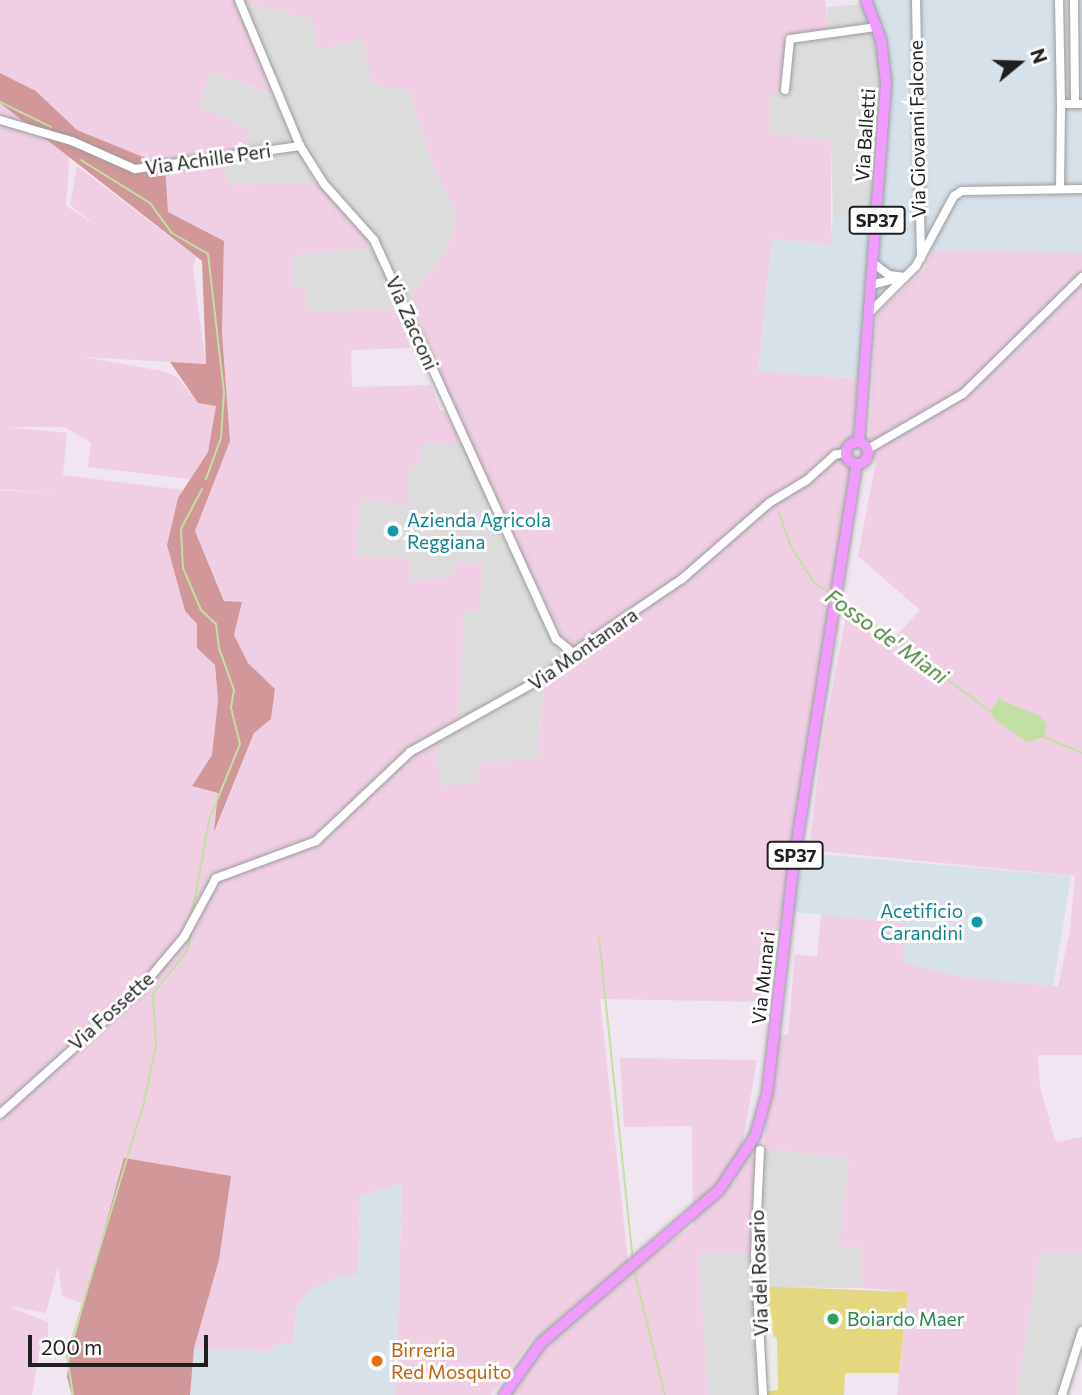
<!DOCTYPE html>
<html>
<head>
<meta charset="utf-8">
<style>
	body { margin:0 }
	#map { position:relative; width:1082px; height:1395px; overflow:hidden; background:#f0e5f0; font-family:Commissioner,sans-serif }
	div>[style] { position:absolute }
	.residential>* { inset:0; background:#dcdcdd }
	.industrial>* { inset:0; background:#d6e1ea }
	.farmland>* { inset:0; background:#f0cfe5 }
	.forest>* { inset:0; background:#d29799 }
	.pitch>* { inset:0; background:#e3d87f }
	.parking>* { inset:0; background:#ebebeb }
	.water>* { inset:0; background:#c2e0a3 }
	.stream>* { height:2px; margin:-1px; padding:0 1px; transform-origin:1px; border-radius:1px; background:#c2e0a3 }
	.roads { filter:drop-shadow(0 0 2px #9c9c9c) drop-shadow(0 0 2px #9c9c9c) }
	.minor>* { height:8px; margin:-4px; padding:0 4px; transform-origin:4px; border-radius:4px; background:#fff }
	.major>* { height:10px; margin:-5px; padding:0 5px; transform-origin:5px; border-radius:5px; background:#ef9bff }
	.major>.ring { margin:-5px; padding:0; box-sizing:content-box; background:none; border:10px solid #ef9bff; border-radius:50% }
	.dots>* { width:19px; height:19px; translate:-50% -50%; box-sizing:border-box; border:4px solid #fff; border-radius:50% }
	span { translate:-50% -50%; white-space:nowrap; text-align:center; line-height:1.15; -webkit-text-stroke:6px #fff; paint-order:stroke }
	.shield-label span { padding:2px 5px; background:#fff; border:2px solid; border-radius:5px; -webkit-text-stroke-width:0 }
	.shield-label { font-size:18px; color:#1f1f1f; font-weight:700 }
	.street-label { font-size:19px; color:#1f1f1f }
	.culture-label { font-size:19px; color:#0d838f }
	.left { translate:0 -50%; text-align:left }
	.right { translate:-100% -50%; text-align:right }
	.leisure-label { font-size:19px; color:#27864d }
	.food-label { font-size:19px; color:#c56008 }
	.water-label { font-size:21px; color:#488336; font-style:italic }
	.north { position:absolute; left:984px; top:28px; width:70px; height:70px; -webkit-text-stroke:5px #fff; paint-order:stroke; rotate:71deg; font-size:19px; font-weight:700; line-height:28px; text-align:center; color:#1f1f1f }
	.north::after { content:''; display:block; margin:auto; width:24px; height:32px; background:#1f1f1f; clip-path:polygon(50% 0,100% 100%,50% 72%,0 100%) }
	.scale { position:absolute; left:28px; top:1335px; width:180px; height:32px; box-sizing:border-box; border:4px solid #1f1f1f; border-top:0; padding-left:9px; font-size:21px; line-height:24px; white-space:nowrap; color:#1f1f1f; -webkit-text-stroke:5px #fff; paint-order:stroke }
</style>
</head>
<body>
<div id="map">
	<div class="residential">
		<div style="clip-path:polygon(243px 2px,313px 19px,362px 39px,409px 90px,429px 155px,459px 218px,448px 248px,402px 308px,310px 312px,305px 289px,294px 287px,291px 256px,377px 247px,315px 182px,230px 185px,198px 107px,210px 72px,277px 96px)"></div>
		<div style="clip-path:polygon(865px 4px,881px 55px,885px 92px,874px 218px,833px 216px,831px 141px,770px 134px,769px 93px,789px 92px,792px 36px,828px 32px,827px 7px)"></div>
		<div style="clip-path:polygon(422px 444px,462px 444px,562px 655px,544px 675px,538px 758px,477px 763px,479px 781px,442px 788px,434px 734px,459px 722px,464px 611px,453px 576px,409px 582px,356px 556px,360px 499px,408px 466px)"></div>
		<div style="clip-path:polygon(764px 1149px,849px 1158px,839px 1245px,862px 1248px,861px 1288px,758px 1287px,762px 1395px,708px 1395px,699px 1253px,751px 1253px)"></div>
		<div style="clip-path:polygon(1082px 1252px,1082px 1344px,1067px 1395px,1017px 1395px,1040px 1253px)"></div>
	</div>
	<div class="industrial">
		<div style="clip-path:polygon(863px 0,1082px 0,1082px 253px,928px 251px,895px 288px,866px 310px,861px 379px,758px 371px,772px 239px,830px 244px,833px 216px,873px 218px,885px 92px,881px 55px)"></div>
		<div style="clip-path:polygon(792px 852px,1071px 876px,1053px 986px,961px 977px,902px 963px,903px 923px,783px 911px)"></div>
		<div style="clip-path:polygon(402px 1184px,396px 1395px,190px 1395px,194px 1348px,270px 1351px,277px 1344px,293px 1343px,296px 1307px,308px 1292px,331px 1278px,358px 1274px,360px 1195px)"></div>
	</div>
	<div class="farmland">
		<div style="clip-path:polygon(evenodd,0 0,825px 0,829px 32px,792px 36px,789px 92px,769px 94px,770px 134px,831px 141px,831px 244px,772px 239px,758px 371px,857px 379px,850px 471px,767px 1002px,600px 999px,629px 1271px,693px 1226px,692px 1126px,624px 1127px,620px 1058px,757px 1060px,742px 1148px,757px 1160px,751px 1253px,699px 1253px,708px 1395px,504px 1395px,540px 1345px,534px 1336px,491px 1395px,396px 1395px,402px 1184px,360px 1195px,358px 1274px,331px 1279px,308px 1292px,296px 1307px,293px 1343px,277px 1344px,270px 1351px,194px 1348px,219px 1260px,124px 1159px,85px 1304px,62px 1296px,58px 1267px,46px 1313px,7px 1306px,48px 1322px,48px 1342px,41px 1344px,32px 1395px,0 1395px,0 490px,62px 494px,0 489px,0 91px,71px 134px,66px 206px,96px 225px,70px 205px,77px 166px,196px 257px,193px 269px,206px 364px,83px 357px,163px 371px,177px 377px,198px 403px,216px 406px,208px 452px,190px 479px,88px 467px,91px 443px,65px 427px,6px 427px,67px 433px,63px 475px,183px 490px,167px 545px,185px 611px,197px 623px,197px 648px,215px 665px,218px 700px,212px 755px,192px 786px,218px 793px,216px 829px,254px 733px,271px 719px,275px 689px,248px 663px,234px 635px,242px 602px,225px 601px,195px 531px,230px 441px,222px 333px,224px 241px,168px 212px,164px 166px,77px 130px,37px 91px,0 73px,0 0,243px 2px,313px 19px,317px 50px,362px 39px,373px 84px,409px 90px,429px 155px,458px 218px,448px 248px,410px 298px,464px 433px,563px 642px,576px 660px,544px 681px,538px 758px,477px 763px,479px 781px,442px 787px,434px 734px,459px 722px,464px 612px,477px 611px,484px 564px,458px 562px,453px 576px,410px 581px,409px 559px,356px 556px,360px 499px,408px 504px,408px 467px,418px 467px,422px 444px,462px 444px,446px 412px,440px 410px,431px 385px,352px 387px,351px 350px,410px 348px,408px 334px,414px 333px,402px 308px,310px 312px,305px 289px,294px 287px,292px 256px,378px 247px,363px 223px,315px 182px,230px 185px,221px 156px,245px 150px,249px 129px,199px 106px,210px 72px,276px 95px,243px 2px)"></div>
		<div style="clip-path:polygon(932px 251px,1082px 253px,1082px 1055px,1038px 1055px,1040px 1088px,1056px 1142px,1082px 1137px,1082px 1252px,1040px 1253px,1017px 1395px,897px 1395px,908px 1292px,861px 1288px,862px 1248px,839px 1245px,849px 1158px,764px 1149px,766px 1101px,779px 1035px,788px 1035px,795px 954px,817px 957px,821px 915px,904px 923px,903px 963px,961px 977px,1053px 986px,1058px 986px,1070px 930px,1075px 876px,809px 850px,822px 742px,847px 611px,886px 647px,920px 610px,858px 556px,876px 461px,869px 439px,877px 313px,925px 269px)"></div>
	</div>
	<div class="forest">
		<div style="clip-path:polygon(0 73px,36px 91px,77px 130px,165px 166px,168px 212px,224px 241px,222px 333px,230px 441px,195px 531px,224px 601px,242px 602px,234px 635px,248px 663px,275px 689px,271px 719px,254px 733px,214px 832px,218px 793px,192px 786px,212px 755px,218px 700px,215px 665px,197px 648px,197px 624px,185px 611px,167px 545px,178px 498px,208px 452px,216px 406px,198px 403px,170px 362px,206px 364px,202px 261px,0 103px)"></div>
		<div style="clip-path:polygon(124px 1158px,231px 1176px,219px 1260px,194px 1348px,190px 1395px,72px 1395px,67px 1377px,70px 1354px)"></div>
	</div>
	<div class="pitch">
		<div style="clip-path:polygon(758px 1286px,908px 1292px,899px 1373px,845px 1373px,844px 1395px,762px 1395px)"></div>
	</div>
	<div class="parking">
		<div style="clip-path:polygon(765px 1314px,772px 1315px,773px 1336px,777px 1338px,778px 1390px,767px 1391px)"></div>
	</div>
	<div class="water">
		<div style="clip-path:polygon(999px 699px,1040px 716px,1047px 724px,1044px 737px,1027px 742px,994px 719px,990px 711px)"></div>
	</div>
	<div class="stream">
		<div style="left:0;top:102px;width:57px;rotate:26.1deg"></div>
		<div style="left:81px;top:160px;width:81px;rotate:31.9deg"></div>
		<div style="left:150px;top:203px;width:37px;rotate:54deg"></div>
		<div style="left:172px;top:233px;width:42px;rotate:30.3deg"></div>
		<div style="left:208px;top:254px;width:140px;rotate:83.4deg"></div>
		<div style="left:224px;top:393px;width:45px;rotate:93.8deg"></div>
		<div style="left:221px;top:438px;width:44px;rotate:110.1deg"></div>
		<div style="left:779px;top:512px;width:37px;rotate:71deg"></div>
		<div style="left:791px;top:547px;width:44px;rotate:57deg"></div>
		<div style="left:815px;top:584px;width:20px;rotate:30deg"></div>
		<div style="left:839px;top:599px;width:188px;rotate:36.6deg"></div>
		<div style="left:1044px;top:737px;width:41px;rotate:22.8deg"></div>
		<div style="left:192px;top:914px;width:96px;rotate:-79.7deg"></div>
		<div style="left:209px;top:820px;width:82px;rotate:-67.8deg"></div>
		<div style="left:240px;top:744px;width:38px;rotate:-104deg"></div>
		<div style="left:231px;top:707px;width:17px;rotate:-80deg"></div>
		<div style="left:234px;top:690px;width:45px;rotate:-109.7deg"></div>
		<div style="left:219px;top:648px;width:24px;rotate:-97deg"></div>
		<div style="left:216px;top:624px;width:21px;rotate:-137deg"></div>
		<div style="left:201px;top:610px;width:46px;rotate:-113.2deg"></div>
		<div style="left:183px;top:568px;width:39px;rotate:-93deg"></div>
		<div style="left:181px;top:529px;width:45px;rotate:-62.3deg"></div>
		<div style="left:599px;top:938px;width:325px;rotate:84deg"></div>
		<div style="left:634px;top:1270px;width:129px;rotate:76.1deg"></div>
		<div style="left:73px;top:1395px;width:39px;rotate:-99deg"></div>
		<div style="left:67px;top:1356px;width:265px;rotate:-73.1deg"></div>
		<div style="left:144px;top:1102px;width:59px;rotate:-78.3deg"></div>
		<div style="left:156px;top:1044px;width:50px;rotate:-93.4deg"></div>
		<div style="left:153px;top:994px;width:55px;rotate:-51.7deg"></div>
		<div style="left:187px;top:951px;width:18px;rotate:-77deg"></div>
	</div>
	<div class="roads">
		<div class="minor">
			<div style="left:239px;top:0;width:158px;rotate:67.3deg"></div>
			<div style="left:300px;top:146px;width:45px;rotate:57.7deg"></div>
			<div style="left:324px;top:184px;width:75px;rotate:48.2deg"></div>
			<div style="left:374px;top:240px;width:439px;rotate:65.5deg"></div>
			<div style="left:556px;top:639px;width:22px;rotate:39deg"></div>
			<div style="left:916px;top:0;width:258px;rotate:88.9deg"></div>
			<div style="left:1059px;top:0;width:104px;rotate:88.9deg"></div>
			<div style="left:1074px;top:0;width:104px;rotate:89.4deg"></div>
			<div style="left:785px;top:90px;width:51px;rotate:-84.4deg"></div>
			<div style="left:790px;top:39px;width:88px;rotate:-7.9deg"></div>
			<div style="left:0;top:120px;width:75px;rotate:16.3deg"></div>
			<div style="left:72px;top:141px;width:69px;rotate:24deg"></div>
			<div style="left:135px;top:169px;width:167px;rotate:-7.9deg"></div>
			<div style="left:1060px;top:189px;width:85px;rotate:-89.3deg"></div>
			<div style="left:1061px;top:104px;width:21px"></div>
			<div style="left:873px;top:263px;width:20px;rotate:37deg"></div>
			<div style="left:889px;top:275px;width:16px;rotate:7deg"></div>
			<div style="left:871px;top:285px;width:25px;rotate:-14deg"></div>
			<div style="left:869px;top:313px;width:66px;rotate:-45deg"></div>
			<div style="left:916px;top:266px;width:80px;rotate:-61.5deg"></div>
			<div style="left:954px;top:196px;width:9px;rotate:-32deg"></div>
			<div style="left:962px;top:191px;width:120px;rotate:-1deg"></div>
			<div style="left:868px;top:449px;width:110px;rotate:-30.1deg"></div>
			<div style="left:963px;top:394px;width:167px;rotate:-44.5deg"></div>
			<div style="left:0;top:1114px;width:189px;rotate:-41.8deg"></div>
			<div style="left:141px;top:988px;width:67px;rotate:-49.9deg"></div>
			<div style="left:184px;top:937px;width:67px;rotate:-61.5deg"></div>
			<div style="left:216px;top:878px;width:107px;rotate:-20.3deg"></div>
			<div style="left:316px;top:841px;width:129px;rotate:-43.4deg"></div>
			<div style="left:410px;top:752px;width:156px;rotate:-29.2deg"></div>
			<div style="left:546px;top:676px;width:35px;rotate:-40deg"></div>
			<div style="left:573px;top:653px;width:132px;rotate:-34.2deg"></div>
			<div style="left:682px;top:579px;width:116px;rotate:-41.1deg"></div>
			<div style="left:769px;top:503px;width:44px;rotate:-31.2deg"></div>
			<div style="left:807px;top:480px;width:38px;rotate:-42deg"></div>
			<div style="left:835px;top:455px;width:12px;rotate:-14deg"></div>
			<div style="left:760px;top:1150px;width:105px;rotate:92.7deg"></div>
			<div style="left:755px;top:1255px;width:140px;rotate:86.7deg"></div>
			<div style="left:1062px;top:1395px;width:67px;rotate:-72.6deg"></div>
		</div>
		<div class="major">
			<div style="left:859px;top:442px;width:361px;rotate:-85.7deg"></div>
			<div style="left:886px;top:82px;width:42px;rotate:-96.8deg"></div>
			<div style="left:881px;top:40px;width:43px;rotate:-110.6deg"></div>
			<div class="ring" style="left:846px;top:442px;width:12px;height:12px"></div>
			<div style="left:504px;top:1395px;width:62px;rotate:-54.8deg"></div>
			<div style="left:540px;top:1344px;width:236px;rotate:-40.7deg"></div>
			<div style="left:719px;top:1190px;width:65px;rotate:-56.3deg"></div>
			<div style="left:755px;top:1136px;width:44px;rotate:-74.1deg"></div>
			<div style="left:767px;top:1094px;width:236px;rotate:-83.4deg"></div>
			<div style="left:794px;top:860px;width:401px;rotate:-81deg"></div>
		</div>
	</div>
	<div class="dots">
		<div style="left:393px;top:531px;background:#0f9aa8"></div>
		<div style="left:977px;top:922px;background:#0f9aa8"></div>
		<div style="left:833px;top:1319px;background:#2e9e5b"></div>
		<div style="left:377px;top:1361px;background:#e8710a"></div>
	</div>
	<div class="shield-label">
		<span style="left:877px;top:220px">SP37</span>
		<span style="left:795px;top:855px">SP37</span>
	</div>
	<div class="street-label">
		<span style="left:917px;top:129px;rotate:-91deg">Via Giovanni Falcone</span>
		<span style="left:865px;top:135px;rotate:-86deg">Via Balletti</span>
		<span style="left:208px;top:159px;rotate:-8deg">Via Achille Peri</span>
		<span style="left:412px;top:323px;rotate:66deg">Via Zacconi</span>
		<span style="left:583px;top:649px;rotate:-35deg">Via Montanara</span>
		<span style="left:763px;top:978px;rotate:-84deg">Via Munari</span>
		<span style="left:111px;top:1011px;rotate:-42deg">Via Fossette</span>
		<span style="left:759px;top:1273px;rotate:-92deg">Via del Rosario</span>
	</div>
	<div class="culture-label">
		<span class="left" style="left:407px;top:531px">Azienda Agricola<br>Reggiana</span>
		<span class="right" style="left:963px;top:922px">Acetificio<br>Carandini</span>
	</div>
	<div class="leisure-label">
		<span class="left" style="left:847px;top:1319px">Boiardo Maer</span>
	</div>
	<div class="food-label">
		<span class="left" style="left:391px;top:1361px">Birreria<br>Red Mosquito</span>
	</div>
	<div class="water-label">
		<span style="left:887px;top:636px;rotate:36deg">Fosso de' Miani</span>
	</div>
	<div class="north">N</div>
	<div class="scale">200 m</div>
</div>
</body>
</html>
